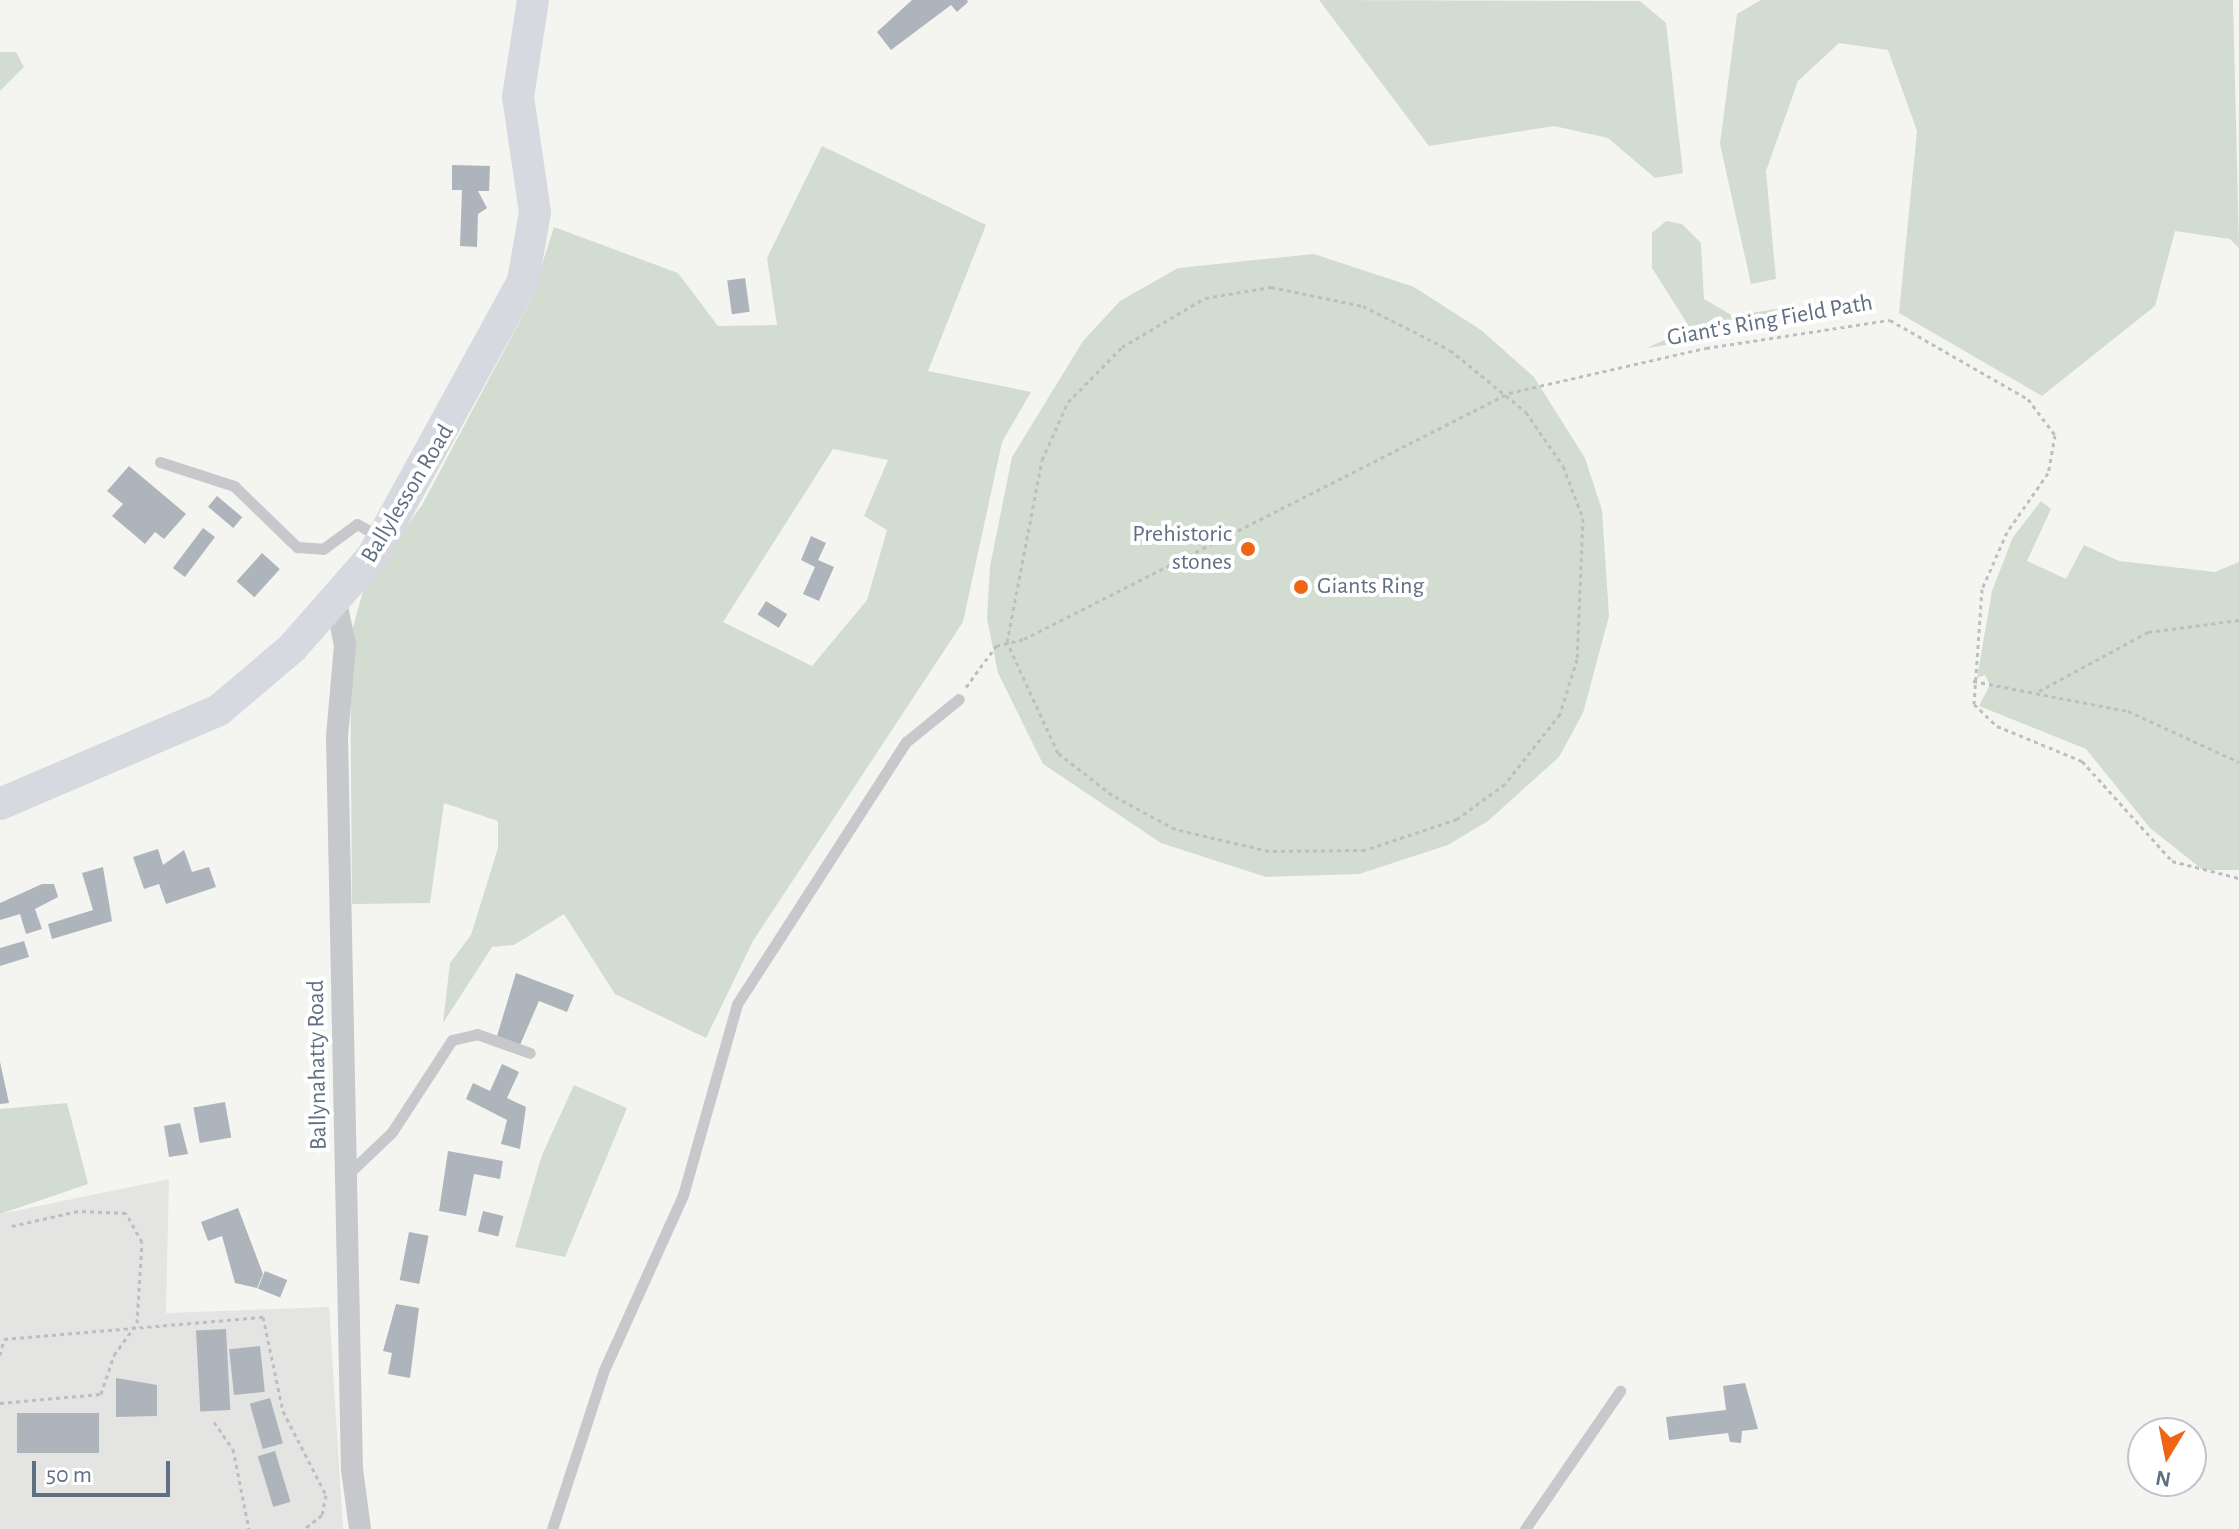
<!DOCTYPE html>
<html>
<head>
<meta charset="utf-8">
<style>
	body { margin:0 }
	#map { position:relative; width:2239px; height:1529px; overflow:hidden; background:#f4f5f0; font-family:"Alegreya Sans",sans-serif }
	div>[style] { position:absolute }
	.built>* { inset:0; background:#e4e5e3 }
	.green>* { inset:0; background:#d3dcd1 }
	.building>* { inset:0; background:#aeb4bb; transform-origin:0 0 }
	.path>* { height:3px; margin-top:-1.5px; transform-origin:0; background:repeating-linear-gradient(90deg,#bdbec1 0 4px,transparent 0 8px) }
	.service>* { height:11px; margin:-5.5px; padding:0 5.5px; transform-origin:5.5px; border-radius:5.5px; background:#c6c8cc }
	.minor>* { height:22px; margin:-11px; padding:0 11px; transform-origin:11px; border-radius:11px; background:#c6c8cc }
	.secondary>* { height:32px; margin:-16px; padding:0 16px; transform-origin:16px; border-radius:16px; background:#d6d9df }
	.dots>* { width:22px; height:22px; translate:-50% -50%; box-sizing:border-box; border:4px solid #fff; border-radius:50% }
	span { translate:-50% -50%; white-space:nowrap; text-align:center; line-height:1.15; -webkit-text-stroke:8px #fff; paint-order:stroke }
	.street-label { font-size:24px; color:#616f83 }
	.poi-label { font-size:24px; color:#616f83 }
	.right { translate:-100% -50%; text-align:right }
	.left { translate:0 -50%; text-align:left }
	.north { position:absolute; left:2127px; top:1417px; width:80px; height:80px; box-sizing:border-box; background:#fff; border:2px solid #c0c5cd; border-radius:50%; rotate:190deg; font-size:22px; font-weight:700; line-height:32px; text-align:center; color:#616f83 }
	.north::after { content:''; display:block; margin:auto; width:28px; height:36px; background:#f06514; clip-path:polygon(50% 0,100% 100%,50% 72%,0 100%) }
	.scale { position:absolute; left:32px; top:1461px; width:138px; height:36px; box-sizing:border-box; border:4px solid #616f83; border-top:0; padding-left:10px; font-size:24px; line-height:28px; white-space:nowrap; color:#616f83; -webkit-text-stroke:6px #fff; paint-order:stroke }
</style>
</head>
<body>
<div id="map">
	<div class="built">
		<div style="clip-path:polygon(169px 1179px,166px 1313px,329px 1307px,343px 1529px,0 1529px,0 1214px)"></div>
	</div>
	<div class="green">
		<div style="clip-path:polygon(1319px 0,1640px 1px,1666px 23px,1683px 173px,1655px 178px,1608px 138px,1554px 126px,1429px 146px)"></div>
		<div style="clip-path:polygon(1761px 0,2233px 0,2239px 248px,2230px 239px,2175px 231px,2155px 306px,2042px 396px,1899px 313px,1917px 131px,1888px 50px,1839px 43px,1798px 81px,1766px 171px,1776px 279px,1751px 284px,1720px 144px,1737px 14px)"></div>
		<div style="clip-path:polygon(0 52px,16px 52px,24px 67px,0 91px)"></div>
		<div style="clip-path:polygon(evenodd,822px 146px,986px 225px,928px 371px,1031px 392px,1002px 442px,963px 622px,753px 941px,706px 1038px,615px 994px,564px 914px,514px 945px,492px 947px,443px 1023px,450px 963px,471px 935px,498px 848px,498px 821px,444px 803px,430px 903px,352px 904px,350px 638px,365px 584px,422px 505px,530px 302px,554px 227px,678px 273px,718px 326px,777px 325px,767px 258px,822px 146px,833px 449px,888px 460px,864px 516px,887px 530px,867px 600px,812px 666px,723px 622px,833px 449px)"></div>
		<div style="clip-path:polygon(1666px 221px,1682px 224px,1701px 243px,1704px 299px,1733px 316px,1781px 308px,1785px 326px,1647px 348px,1690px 328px,1652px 268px,1652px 233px)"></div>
		<div style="clip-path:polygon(1314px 254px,1414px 287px,1481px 330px,1534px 377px,1585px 458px,1602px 510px,1609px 616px,1583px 713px,1559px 757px,1488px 821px,1448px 845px,1359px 874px,1266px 877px,1161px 843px,1043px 764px,998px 673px,987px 619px,990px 566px,1012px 457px,1083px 341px,1120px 301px,1178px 268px)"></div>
		<div style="clip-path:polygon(2041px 501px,2051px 509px,2027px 561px,2066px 579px,2084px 545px,2119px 561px,2215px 572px,2239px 562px,2239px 870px,2203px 870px,2150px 828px,2086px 749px,1979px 706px,1990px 685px,1985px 675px,1977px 678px,1992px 591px,2013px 537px)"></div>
		<div style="clip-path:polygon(574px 1085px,627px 1108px,565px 1257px,515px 1247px,542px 1155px)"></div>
		<div style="clip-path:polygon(67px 1103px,88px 1184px,0 1214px,0 1109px)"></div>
	</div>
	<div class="building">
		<div style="clip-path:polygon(912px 0,967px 0,968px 2px,957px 12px,951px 5px,891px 50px,877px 32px)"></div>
		<div style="clip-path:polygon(452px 165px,490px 166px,489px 191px,478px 191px,487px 208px,478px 214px,477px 247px,460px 246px,462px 190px,452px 190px)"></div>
		<div style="left:745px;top:278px;width:34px;height:18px;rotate:82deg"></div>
		<div style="clip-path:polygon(129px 466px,186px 514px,164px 539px,155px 532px,145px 544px,112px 516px,123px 504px,107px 491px)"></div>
		<div style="left:217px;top:496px;width:33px;height:14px;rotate:40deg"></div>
		<div style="left:203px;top:528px;width:15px;height:50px;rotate:37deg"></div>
		<div style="clip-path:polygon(811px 536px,826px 543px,818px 560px,834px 567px,819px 601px,803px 594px,815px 567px,801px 560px)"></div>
		<div style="left:262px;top:553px;width:24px;height:38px;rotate:42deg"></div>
		<div style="left:766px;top:601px;width:25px;height:16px;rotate:32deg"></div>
		<div style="clip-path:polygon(158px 849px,163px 865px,184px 850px,192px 872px,209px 867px,216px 887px,166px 904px,159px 884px,144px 889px,133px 857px)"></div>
		<div style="clip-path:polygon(103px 867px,112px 921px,52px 939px,48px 924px,93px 910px,82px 873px)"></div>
		<div style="clip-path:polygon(42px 884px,54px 884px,58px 897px,35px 909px,42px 929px,26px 934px,20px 914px,0 920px,0 903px)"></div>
		<div style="clip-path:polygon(24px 941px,29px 957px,0 966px,0 948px)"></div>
		<div style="clip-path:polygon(516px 973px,574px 995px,567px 1012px,539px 1001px,520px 1045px,497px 1036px)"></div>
		<div style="clip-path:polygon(0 1062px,9px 1103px,0 1104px)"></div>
		<div style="clip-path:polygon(502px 1064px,519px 1072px,507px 1098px,526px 1107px,520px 1149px,501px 1144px,507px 1120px,466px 1099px,473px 1083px,490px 1091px)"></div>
		<div style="left:225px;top:1102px;width:36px;height:32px;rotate:80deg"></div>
		<div style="clip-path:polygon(180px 1123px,188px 1154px,169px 1157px,164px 1126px)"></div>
		<div style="clip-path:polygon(448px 1151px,503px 1161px,500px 1179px,474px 1174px,466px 1216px,439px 1211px)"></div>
		<div style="clip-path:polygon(238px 1208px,263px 1274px,257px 1288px,235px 1283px,222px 1236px,208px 1241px,201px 1222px)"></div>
		<div style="left:483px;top:1211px;width:21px;height:21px;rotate:14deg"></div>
		<div style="left:409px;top:1232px;width:20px;height:49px;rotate:11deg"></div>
		<div style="left:265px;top:1271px;width:24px;height:19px;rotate:22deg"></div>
		<div style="clip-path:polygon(396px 1304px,419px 1308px,410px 1378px,388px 1374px,392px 1353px,383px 1351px)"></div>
		<div style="left:226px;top:1329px;width:81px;height:30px;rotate:87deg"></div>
		<div style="left:260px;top:1346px;width:46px;height:31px;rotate:84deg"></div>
		<div style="clip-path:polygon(116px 1378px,157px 1385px,157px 1416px,116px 1417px)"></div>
		<div style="clip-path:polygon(1745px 1383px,1758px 1429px,1742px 1431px,1741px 1443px,1730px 1442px,1728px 1433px,1669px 1440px,1666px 1417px,1726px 1410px,1723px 1386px)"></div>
		<div style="left:270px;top:1398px;width:47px;height:21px;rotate:74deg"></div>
		<div style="left:17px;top:1413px;width:82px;height:40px"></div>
		<div style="left:275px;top:1451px;width:53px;height:18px;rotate:73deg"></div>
	</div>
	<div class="path">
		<div style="left:1271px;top:287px;width:94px;rotate:11.7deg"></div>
		<div style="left:1363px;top:306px;width:97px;rotate:26.8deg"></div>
		<div style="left:1450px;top:350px;width:98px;rotate:39.2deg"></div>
		<div style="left:1526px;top:412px;width:65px;rotate:55.6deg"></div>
		<div style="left:1563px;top:466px;width:56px;rotate:69deg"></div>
		<div style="left:1583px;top:518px;width:141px;rotate:92.4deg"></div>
		<div style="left:1577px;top:659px;width:58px;rotate:107.2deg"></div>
		<div style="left:1560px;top:714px;width:89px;rotate:128.2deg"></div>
		<div style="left:1505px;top:784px;width:59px;rotate:143.9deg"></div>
		<div style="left:1457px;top:819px;width:97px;rotate:161.4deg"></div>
		<div style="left:1365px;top:850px;width:96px;rotate:179.4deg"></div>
		<div style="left:1269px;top:851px;width:97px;rotate:-166.8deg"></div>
		<div style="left:1175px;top:829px;width:72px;rotate:-151.6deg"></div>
		<div style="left:1112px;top:795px;width:68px;rotate:-142.1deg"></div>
		<div style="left:1058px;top:753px;width:122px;rotate:-114.7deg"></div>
		<div style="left:1007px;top:642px;width:185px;rotate:-79.1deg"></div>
		<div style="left:1042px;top:460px;width:64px;rotate:-65.9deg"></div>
		<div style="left:1068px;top:402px;width:77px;rotate:-45.5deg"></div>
		<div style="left:1122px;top:347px;width:96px;rotate:-30.6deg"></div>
		<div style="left:1205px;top:298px;width:67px;rotate:-9.5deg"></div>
		<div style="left:1973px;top:681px;width:158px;rotate:11deg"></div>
		<div style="left:2128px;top:711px;width:122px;rotate:24.7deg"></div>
		<div style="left:966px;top:687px;width:51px;rotate:-53.8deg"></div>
		<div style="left:996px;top:646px;width:29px;rotate:-14deg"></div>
		<div style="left:1024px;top:639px;width:544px;rotate:-26.89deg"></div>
		<div style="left:1509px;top:393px;width:202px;rotate:-12.9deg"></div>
		<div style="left:1706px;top:348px;width:186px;rotate:-8.7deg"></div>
		<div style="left:1890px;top:320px;width:159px;rotate:29.8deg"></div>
		<div style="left:2028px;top:399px;width:45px;rotate:53.1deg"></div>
		<div style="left:2055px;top:435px;width:39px;rotate:100deg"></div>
		<div style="left:2048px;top:473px;width:72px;rotate:124.8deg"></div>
		<div style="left:2007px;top:532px;width:62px;rotate:113.7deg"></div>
		<div style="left:1982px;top:589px;width:115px;rotate:94deg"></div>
		<div style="left:1974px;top:704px;width:32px;rotate:44deg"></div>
		<div style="left:1997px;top:726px;width:92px;rotate:22.4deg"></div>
		<div style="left:2082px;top:761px;width:135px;rotate:48deg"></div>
		<div style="left:2172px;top:861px;width:69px;rotate:14.2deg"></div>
		<div style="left:2039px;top:691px;width:124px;rotate:-28.4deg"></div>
		<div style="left:2148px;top:632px;width:92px;rotate:-7.5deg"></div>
		<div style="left:0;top:1355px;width:16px;rotate:-76deg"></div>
		<div style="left:4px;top:1339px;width:260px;rotate:-4.9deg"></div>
		<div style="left:263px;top:1317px;width:96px;rotate:78deg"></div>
		<div style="left:283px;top:1411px;width:94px;rotate:62.9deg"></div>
		<div style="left:326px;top:1495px;width:20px;rotate:101deg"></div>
		<div style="left:322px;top:1515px;width:23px;rotate:142deg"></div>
		<div style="left:0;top:1403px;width:101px;rotate:-5.1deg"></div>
		<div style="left:101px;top:1394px;width:41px;rotate:-71.6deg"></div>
		<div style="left:114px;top:1355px;width:39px;rotate:-54deg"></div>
		<div style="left:137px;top:1323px;width:81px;rotate:-86.5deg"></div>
		<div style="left:142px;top:1242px;width:33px;rotate:-119deg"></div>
		<div style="left:126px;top:1213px;width:48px;rotate:-177.6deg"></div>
		<div style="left:78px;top:1211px;width:68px;rotate:167.2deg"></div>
		<div style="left:214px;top:1422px;width:33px;rotate:55deg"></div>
		<div style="left:233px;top:1449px;width:82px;rotate:78.7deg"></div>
	</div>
	<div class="service">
		<div style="left:160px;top:462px;width:78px;rotate:18deg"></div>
		<div style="left:234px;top:486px;width:88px;rotate:44.1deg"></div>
		<div style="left:297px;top:547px;width:26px;rotate:4deg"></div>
		<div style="left:323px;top:549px;width:42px;rotate:-36.3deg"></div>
		<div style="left:357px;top:524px;width:26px;rotate:29deg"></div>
		<div style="left:347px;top:1175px;width:62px;rotate:-43.7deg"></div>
		<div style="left:392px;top:1132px;width:110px;rotate:-56.9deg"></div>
		<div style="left:452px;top:1040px;width:26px;rotate:-13deg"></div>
		<div style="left:477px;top:1034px;width:56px;rotate:19.7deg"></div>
		<div style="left:552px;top:1529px;width:167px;rotate:-71.9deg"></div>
		<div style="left:604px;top:1370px;width:192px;rotate:-65.7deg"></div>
		<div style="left:683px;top:1195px;width:198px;rotate:-74.2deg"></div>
		<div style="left:737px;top:1004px;width:312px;rotate:-57.2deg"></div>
		<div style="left:906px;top:742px;width:68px;rotate:-39.1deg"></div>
		<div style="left:1525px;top:1529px;width:168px;rotate:-55.5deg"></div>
	</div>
	<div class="minor">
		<div style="left:336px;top:602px;width:44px;rotate:78.2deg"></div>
		<div style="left:345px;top:645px;width:92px;rotate:95deg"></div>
		<div style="left:337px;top:737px;width:732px;rotate:88.83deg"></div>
		<div style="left:352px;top:1469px;width:61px;rotate:82.4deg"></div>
	</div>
	<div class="secondary">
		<div style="left:0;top:804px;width:238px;rotate:-23.2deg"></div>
		<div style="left:219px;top:710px;width:96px;rotate:-40.3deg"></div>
		<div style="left:292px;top:648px;width:121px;rotate:-48.7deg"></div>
		<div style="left:372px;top:557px;width:315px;rotate:-61.3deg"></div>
		<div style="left:523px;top:281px;width:70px;rotate:-80.1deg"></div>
		<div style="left:535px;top:212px;width:116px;rotate:-98.4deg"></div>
		<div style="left:518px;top:97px;width:98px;rotate:-81.2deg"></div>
	</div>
	<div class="dots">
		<div style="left:1248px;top:549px;background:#f06514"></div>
		<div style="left:1301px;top:587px;background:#f06514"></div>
	</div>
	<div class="street-label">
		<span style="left:1770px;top:321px;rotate:-10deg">Giant's Ring Field Path</span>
		<span style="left:408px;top:494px;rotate:-59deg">Ballylesson Road</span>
		<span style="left:318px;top:1065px;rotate:-91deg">Ballynahatty Road</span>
	</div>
	<div class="poi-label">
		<span class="right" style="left:1232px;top:549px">Prehistoric<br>stones</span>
		<span class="left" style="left:1317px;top:587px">Giants Ring</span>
	</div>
	<div class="north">N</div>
	<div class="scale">50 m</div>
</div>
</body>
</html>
